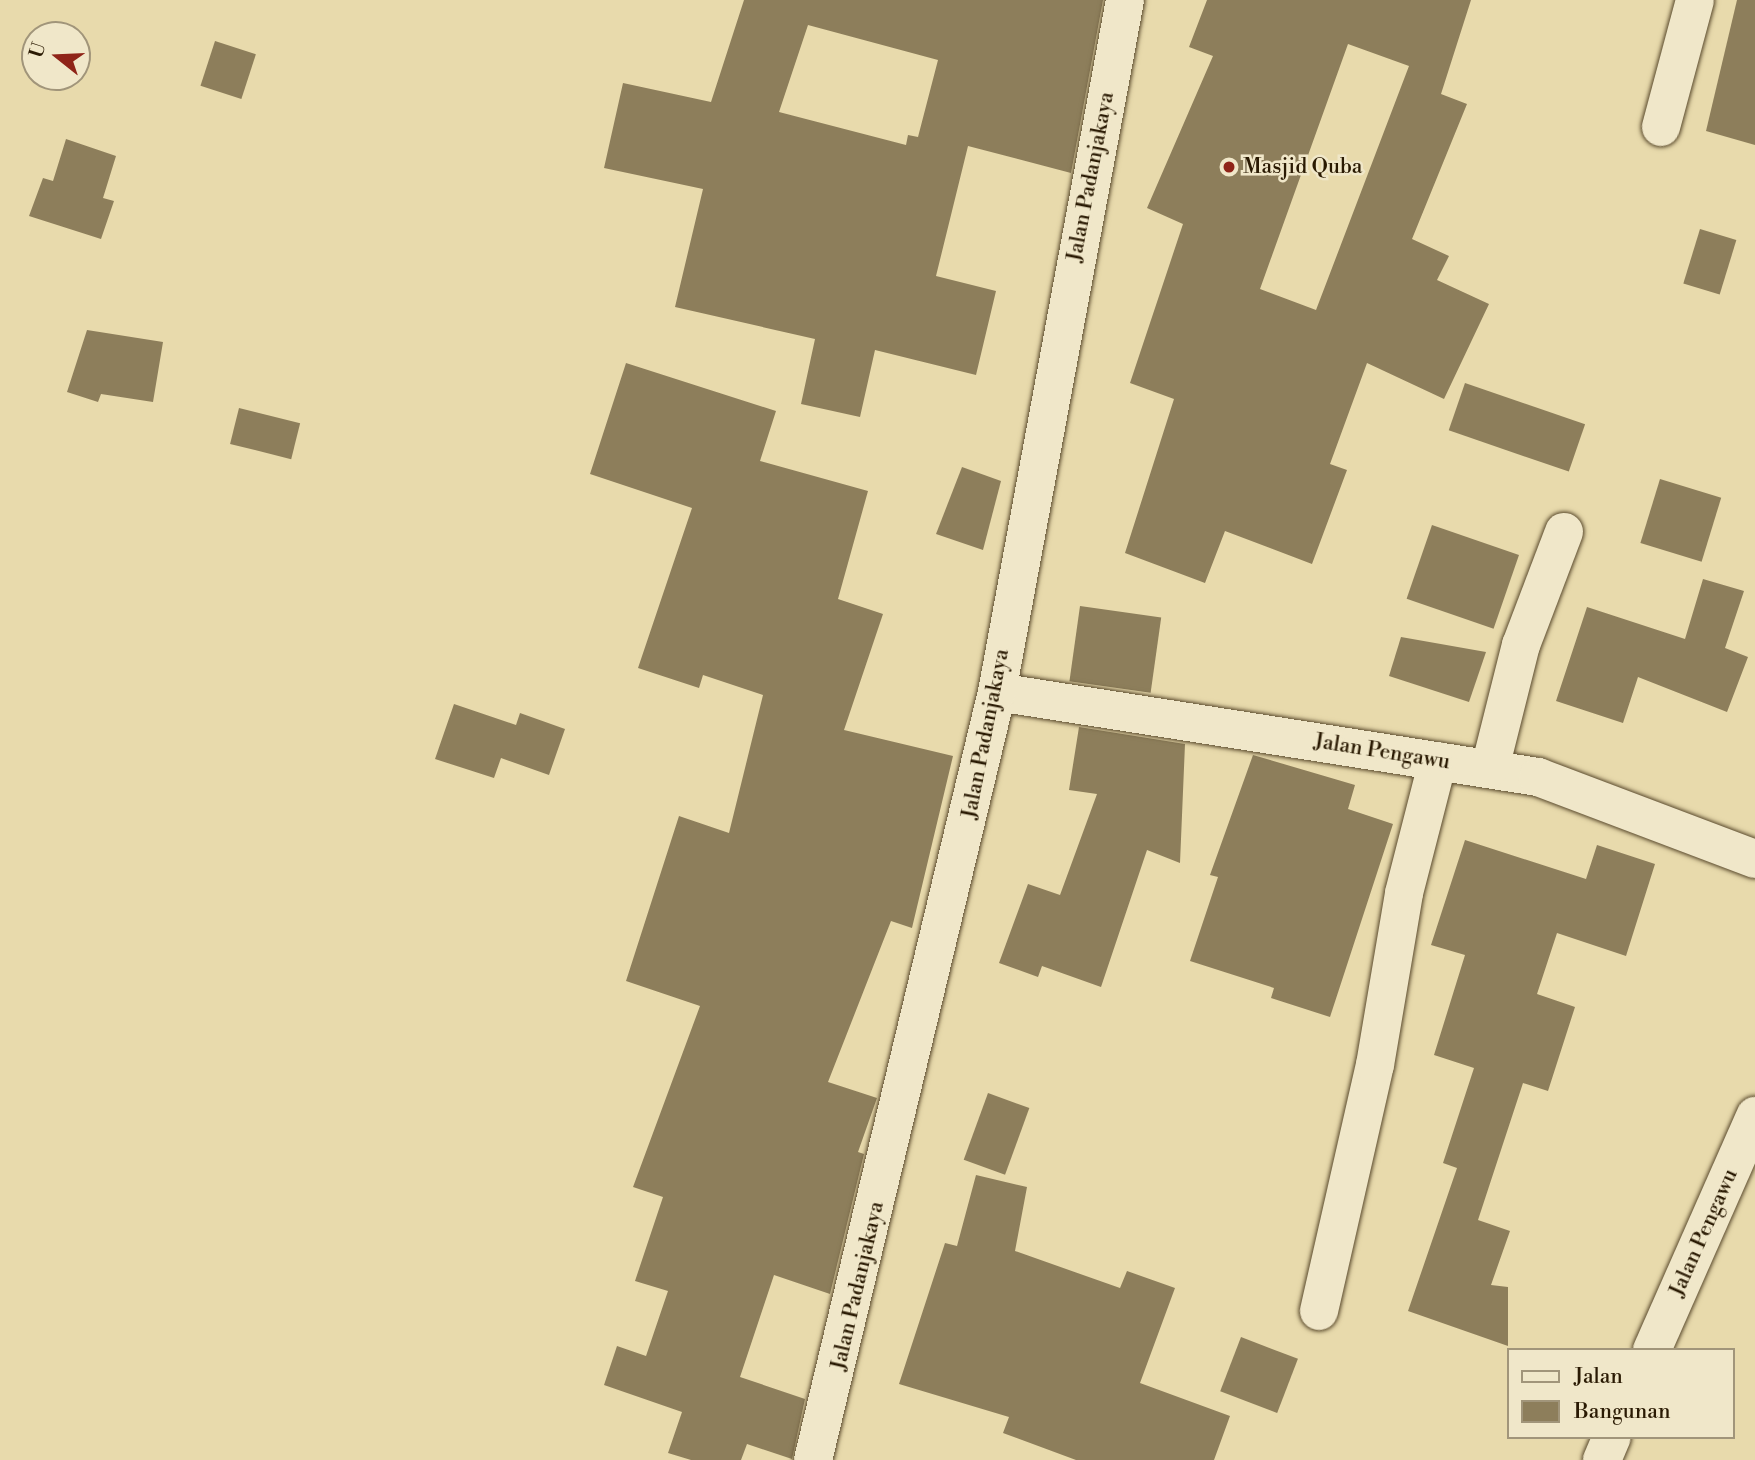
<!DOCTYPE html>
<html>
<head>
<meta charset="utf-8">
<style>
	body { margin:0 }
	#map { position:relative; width:1755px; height:1460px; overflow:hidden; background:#e8daac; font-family:"Libre Bodoni",serif }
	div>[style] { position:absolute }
	.building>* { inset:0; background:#8d7e5b; transform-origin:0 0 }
	.roads { filter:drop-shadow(0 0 2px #5a4a2d) drop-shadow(0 0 2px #5a4a2d) }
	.minor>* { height:38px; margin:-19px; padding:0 19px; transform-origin:19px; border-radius:19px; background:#f0e7c9 }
	.dots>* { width:19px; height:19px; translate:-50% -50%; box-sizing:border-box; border:4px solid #f0e7c9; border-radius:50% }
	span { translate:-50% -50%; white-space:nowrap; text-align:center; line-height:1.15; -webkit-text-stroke:5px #f0e7c9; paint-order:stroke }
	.poi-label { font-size:21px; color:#2a1a03 }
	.left { translate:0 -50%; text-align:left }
	.street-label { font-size:21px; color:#2a1a03 }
	.legend { position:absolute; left:1507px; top:1348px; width:228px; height:91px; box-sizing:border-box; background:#f0e7c9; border:2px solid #a1957a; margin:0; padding:9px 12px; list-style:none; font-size:21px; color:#2a1a03 }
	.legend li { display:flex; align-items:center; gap:14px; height:35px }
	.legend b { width:35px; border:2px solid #a1957a }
	.north { position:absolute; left:21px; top:21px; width:70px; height:70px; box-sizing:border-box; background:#f0e7c9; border:2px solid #a1957a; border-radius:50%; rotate:288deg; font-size:19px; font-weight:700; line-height:28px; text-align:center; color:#2a1a03 }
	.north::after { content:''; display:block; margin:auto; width:24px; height:32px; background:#8f2418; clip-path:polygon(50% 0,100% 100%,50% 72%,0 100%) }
</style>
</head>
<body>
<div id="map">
	<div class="building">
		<div style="clip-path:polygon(evenodd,744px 0,1103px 0,1071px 173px,968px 146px,936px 276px,996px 291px,976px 375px,875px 350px,860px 417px,801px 404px,815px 339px,675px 307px,703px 189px,604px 168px,623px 83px,711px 102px,744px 0,808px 25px,938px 60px,918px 137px,908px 135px,906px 145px,779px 112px,808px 25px)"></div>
		<div style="clip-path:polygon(evenodd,1207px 0,1471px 0,1441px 94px,1467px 104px,1412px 239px,1449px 256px,1437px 280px,1489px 304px,1444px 399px,1367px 363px,1330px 464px,1347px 470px,1312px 564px,1225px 531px,1205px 583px,1125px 553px,1174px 399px,1130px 383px,1183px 224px,1147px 208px,1213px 56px,1189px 47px,1207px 0,1348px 44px,1409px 66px,1316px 310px,1260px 289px,1348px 44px)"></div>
		<div style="clip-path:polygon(1737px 0,1755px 0,1755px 145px,1706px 131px)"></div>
		<div style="left:215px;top:41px;width:43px;height:47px;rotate:18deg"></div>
		<div style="clip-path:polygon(66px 139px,116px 156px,103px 198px,114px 201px,101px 239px,29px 216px,43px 178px,53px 181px)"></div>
		<div style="left:1700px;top:229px;width:38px;height:57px;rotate:17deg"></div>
		<div style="clip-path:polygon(87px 330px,163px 342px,153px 402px,101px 394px,98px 402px,67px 392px)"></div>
		<div style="clip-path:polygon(626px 363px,776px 411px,760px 461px,868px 491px,838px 599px,883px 614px,844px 730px,953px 756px,912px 928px,891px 921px,828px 1082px,877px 1098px,858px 1152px,864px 1154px,830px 1294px,774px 1275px,740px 1377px,805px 1399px,792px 1459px,747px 1444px,741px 1460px,691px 1460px,668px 1453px,682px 1412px,604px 1385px,617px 1346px,646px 1356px,668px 1291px,635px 1281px,663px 1197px,633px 1187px,700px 1006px,626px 981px,679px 816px,729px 833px,763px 695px,703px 675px,699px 688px,638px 668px,692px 508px,590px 474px)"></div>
		<div style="left:1465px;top:383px;width:127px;height:50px;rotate:19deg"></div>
		<div style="left:239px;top:408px;width:63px;height:37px;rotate:14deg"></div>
		<div style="clip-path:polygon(962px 467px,1001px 481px,983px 550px,936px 534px)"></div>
		<div style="left:1660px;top:479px;width:64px;height:67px;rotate:17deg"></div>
		<div style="left:1432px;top:525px;width:92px;height:78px;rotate:19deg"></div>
		<div style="clip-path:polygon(1703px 579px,1744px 591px,1725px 648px,1748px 657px,1727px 712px,1638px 677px,1623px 723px,1556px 701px,1587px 607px,1685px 639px)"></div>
		<div style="left:1080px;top:606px;width:82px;height:76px;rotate:8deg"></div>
		<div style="clip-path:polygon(1401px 637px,1486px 652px,1469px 702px,1389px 676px)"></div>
		<div style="clip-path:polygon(454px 704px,516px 725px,520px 713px,565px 729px,549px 775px,501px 758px,494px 778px,435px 759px)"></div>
		<div style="clip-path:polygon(1079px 727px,1185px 744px,1180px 863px,1147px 850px,1101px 987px,1042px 966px,1038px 977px,999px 963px,1028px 884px,1060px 895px,1097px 794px,1069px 790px)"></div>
		<div style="clip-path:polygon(1253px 755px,1355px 785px,1348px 809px,1393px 824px,1330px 1017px,1271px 998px,1274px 988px,1190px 961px,1218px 877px,1210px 875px)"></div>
		<div style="clip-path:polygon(1465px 840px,1586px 879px,1597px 845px,1655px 864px,1626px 956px,1557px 933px,1537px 994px,1575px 1007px,1548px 1091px,1523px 1083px,1478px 1220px,1510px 1231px,1491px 1285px,1508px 1287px,1508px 1346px,1408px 1311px,1457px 1168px,1443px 1163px,1474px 1068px,1434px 1055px,1465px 955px,1431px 945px)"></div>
		<div style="left:988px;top:1093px;width:44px;height:71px;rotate:20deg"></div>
		<div style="clip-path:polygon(976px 1175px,1027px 1187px,1015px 1251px,1120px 1288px,1127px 1271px,1175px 1288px,1140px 1383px,1230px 1416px,1214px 1460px,1076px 1460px,1003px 1433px,1009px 1417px,899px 1384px,945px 1243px,957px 1246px)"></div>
		<div style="left:1241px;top:1337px;width:61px;height:58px;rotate:21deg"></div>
	</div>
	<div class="roads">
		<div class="minor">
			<div style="left:1661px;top:127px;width:131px;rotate:-75deg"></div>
			<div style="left:997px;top:692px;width:548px;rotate:8.93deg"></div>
			<div style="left:1538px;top:777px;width:232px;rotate:20.7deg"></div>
			<div style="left:1490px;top:768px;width:127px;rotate:-75.9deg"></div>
			<div style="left:1521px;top:645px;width:121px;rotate:-69.2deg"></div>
			<div style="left:1319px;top:1311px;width:252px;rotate:-77.2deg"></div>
			<div style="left:1375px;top:1065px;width:174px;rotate:-80.4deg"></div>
			<div style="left:1404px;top:893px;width:136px;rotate:-75.6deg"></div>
			<div style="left:1652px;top:1350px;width:256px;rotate:-66.2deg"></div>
			<div style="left:813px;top:1460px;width:790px;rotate:-76.53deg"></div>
			<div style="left:997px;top:692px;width:704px;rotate:-79.52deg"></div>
			<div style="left:1602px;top:1460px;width:25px;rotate:-67deg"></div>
		</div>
	</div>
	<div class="dots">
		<div style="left:1229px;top:167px;background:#8f2418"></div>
	</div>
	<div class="poi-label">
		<span class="left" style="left:1243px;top:167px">Masjid Quba</span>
	</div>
	<div class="street-label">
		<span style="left:1091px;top:177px;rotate:-79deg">Jalan Padanjakaya</span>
		<span style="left:986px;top:734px;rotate:-79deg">Jalan Padanjakaya</span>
		<span style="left:1382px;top:752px;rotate:9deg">Jalan Pengawu</span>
		<span style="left:1704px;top:1233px;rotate:-66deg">Jalan Pengawu</span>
		<span style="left:858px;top:1286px;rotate:-77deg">Jalan Padanjakaya</span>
	</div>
	<ul class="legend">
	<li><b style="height:9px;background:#f0e7c9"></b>Jalan</li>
	<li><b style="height:19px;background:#8d7e5b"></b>Bangunan</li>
	</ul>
	<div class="north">U</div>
</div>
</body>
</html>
